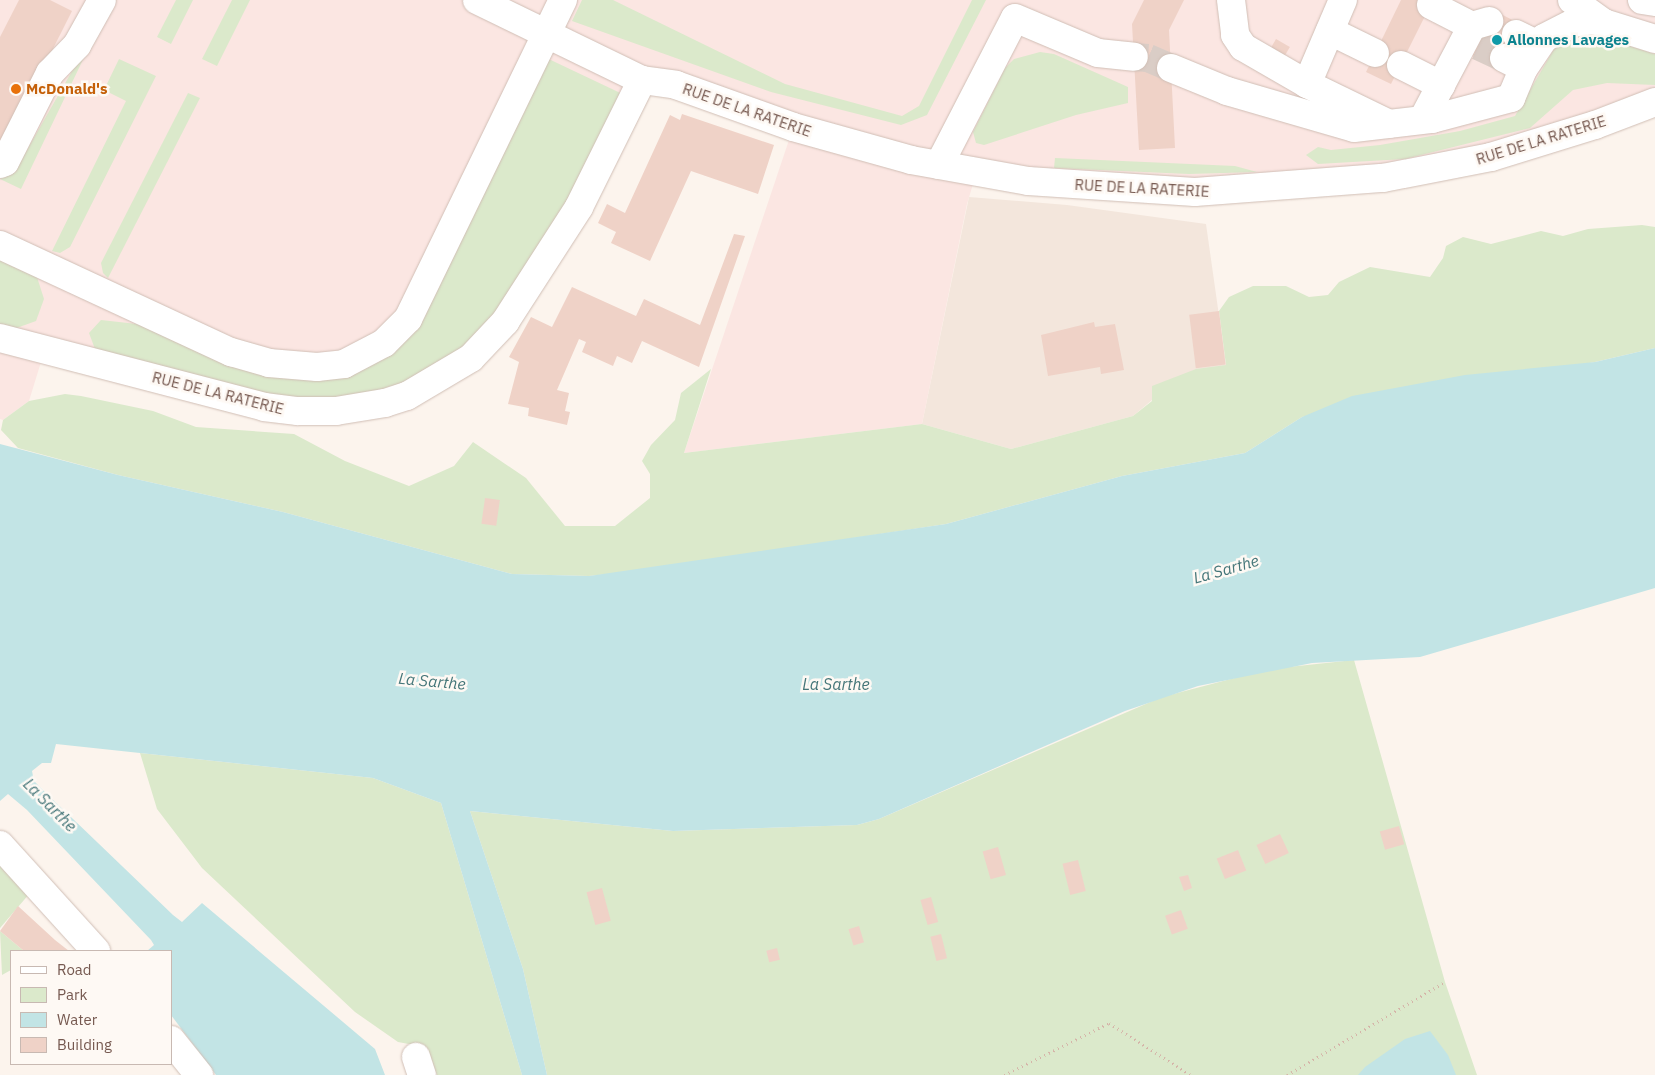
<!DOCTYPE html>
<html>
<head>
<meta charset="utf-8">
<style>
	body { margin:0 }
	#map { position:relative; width:1655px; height:1075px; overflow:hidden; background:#fcf4ed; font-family:"IBM Plex Sans",sans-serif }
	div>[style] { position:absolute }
	.residential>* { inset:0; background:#f3e6dc }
	.commercial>* { inset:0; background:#fbe6e2 }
	.green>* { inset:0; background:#dbe9cb }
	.water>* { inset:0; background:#c2e4e5 }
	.building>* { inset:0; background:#efd2c7; transform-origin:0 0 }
	.minor-tunnel>* { height:28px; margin-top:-14px; transform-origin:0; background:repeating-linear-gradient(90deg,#dacdc6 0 28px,transparent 0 42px) }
	.path>* { height:3px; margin-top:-1.5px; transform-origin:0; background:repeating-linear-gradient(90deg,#d5b5a9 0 1px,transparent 0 5px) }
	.roads { filter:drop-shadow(0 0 1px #d0beb5) drop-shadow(0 0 1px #d0beb5) }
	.minor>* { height:28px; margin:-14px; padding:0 14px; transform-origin:14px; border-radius:14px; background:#fff }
	.dots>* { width:14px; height:14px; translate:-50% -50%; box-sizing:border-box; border:2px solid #fef9f4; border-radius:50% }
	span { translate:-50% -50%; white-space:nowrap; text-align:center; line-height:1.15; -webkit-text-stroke:5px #fef9f4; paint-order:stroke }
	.culture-label { font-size:15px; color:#0d838f; font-weight:700 }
	.left { translate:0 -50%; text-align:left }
	.food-label { font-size:15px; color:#c56008; font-weight:700 }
	.street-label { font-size:15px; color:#765950 }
	.water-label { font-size:16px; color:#457679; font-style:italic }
	.legend { position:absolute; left:10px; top:950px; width:162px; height:115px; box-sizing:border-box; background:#fef9f4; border:1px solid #c8b9b2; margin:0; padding:6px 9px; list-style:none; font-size:15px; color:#765950 }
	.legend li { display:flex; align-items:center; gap:10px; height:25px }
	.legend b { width:25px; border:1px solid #c8b9b2 }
</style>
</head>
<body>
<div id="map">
	<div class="residential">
		<div style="clip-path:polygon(969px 197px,1067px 205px,1206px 224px,1226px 365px,1152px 400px,1133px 416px,1011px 449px,922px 424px)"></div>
	</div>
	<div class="commercial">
		<div style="clip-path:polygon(0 0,1655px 0,1655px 102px,1595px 125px,1301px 187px,976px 174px,967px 204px,922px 424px,684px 453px,793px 128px,642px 80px,471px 358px,45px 349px,29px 401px,3px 420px,0 419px)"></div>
	</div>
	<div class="green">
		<div style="clip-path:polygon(176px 0,193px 0,171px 44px,157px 37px)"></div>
		<div style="clip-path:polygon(232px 0,250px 0,217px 66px,202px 59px)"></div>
		<div style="clip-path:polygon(582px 0,613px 0,785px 84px,902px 116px,919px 106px,972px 0,986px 0,927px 115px,901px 125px,771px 92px,572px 21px)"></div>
		<div style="clip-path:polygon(1595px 35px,1655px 54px,1655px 85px,1607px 83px,1573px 90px,1530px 128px,1405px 159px,1318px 164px,1306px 155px,1318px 147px,1331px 150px,1380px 145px,1460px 131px,1515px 116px,1554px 49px,1579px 36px)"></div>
		<div style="clip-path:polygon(90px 45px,21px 189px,0 179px,24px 155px,75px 66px)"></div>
		<div style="clip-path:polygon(1040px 52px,1054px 54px,1128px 87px,1128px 103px,1076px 115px,984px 145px,976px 143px,973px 132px,1005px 68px,1014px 59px)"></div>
		<div style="clip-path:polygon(536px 53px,633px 99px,533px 282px,438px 380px,298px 411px,95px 349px,89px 333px,101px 320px,164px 327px,269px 363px,384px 343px)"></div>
		<div style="clip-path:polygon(119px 59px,156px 76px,70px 247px,60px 253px,52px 251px,126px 101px,104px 90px)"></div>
		<div style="clip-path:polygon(188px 93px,200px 98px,108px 278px,103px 273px,101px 263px)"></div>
		<div style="clip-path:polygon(1055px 158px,1235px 166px,1257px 172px,1189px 174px,1054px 168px)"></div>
		<div style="clip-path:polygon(1642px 225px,1655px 227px,1655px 348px,1595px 362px,1302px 417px,1245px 453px,1122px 476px,946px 524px,638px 571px,589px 576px,512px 574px,283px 512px,118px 475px,18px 448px,1px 430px,3px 420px,29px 401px,65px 394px,81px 396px,153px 411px,196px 427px,294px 434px,345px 461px,409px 486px,454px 466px,473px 442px,526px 478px,565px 526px,615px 526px,650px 498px,650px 474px,642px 461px,651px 445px,675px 420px,681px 393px,711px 369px,684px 453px,922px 424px,1011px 449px,1133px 416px,1152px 401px,1152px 386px,1196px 369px,1226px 365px,1219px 311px,1229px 297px,1253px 286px,1286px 286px,1309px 297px,1328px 295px,1339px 282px,1370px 267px,1430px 277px,1443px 258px,1446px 246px,1463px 237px,1491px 244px,1541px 231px,1563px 236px,1588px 229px)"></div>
		<div style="clip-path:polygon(0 245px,37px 277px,44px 299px,36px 321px,0 334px)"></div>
		<div style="clip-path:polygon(1354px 660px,1445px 982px,1477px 1075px,547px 1075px,523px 969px,470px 811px,673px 831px,857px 825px,879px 819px,1162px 697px,1269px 669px)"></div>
		<div style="clip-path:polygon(140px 753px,373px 778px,441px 803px,522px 1075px,437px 1075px,425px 1047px,398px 1042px,355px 1012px,202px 868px,157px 809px)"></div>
		<div style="clip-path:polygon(0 845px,36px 886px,0 928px)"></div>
		<div style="clip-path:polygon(0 931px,24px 951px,11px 951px,11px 970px,2px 975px)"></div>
	</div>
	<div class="water">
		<div style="clip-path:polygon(1655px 348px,1655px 588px,1420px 657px,1312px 663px,1198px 686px,1125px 711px,879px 819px,857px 825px,673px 831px,470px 811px,523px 969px,547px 1075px,522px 1075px,441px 803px,373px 778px,56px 744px,51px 763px,42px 763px,32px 771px,34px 781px,47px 794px,173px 915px,182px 922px,202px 903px,375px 1049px,385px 1075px,216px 1075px,171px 1015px,171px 951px,147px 951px,154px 945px,151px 940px,27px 810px,8px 794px,0 801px,0 444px,118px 475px,283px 512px,512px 574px,589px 576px,946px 524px,1122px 476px,1245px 453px,1302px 417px,1352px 396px,1465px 375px,1595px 362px)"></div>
		<div style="clip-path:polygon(1430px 1031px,1448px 1055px,1456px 1075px,1358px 1075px,1365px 1067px,1405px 1039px)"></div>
	</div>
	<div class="building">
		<div style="clip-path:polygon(19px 0,50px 0,72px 11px,5px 144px,0 141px,0 37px)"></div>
		<div style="clip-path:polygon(1144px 0,1184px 0,1169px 30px,1175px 148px,1139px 150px,1132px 24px)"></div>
		<div style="clip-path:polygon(1401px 0,1433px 0,1391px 84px,1366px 72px)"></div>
		<div style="left:1495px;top:11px;width:29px;height:50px;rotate:27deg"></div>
		<div style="left:1276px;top:39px;width:16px;height:13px;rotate:30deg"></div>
		<div style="clip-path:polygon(682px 114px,774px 145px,758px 194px,691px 171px,650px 261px,611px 243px,616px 232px,598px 223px,607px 204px,625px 213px,670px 115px,680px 120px)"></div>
		<div style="clip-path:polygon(734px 234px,745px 236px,699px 367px,642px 341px,632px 363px,617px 356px,613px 366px,582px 352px,586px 342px,579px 339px,557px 390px,569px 393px,565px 411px,570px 412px,567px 425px,528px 416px,529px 408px,508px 404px,519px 362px,509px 357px,531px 317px,552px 327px,572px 287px,636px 316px,644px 299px,700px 325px)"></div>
		<div style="left:1219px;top:311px;width:54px;height:30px;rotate:83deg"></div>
		<div style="clip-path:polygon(1094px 322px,1095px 327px,1115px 324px,1124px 370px,1101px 374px,1100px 367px,1048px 376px,1041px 335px)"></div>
		<div style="left:485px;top:498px;width:15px;height:26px;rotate:8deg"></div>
		<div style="left:1399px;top:826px;width:19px;height:20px;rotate:74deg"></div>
		<div style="left:1280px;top:834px;width:21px;height:26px;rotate:65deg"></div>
		<div style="left:998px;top:847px;width:29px;height:16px;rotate:74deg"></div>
		<div style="left:1238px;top:850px;width:22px;height:23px;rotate:68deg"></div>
		<div style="left:1078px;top:860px;width:32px;height:16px;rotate:76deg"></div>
		<div style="clip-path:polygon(1188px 875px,1192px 888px,1184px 891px,1179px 877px)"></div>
		<div style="left:602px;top:888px;width:34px;height:16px;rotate:75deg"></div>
		<div style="left:931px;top:897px;width:26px;height:11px;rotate:74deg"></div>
		<div style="clip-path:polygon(18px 906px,55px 940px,69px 951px,24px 951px,0 931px)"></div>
		<div style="left:1181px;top:910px;width:20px;height:17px;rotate:70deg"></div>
		<div style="left:859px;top:926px;width:17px;height:11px;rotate:73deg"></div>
		<div style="left:941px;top:934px;width:25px;height:11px;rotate:76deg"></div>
		<div style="left:777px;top:948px;width:12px;height:11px;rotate:76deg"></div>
	</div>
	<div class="minor-tunnel">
		<div style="left:1478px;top:46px;width:29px;rotate:25deg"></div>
		<div style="left:1134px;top:57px;width:14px;rotate:4deg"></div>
		<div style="left:1148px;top:58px;width:25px;rotate:23deg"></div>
	</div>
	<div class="path">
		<div style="left:1004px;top:1075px;width:117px;rotate:-26.3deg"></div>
		<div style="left:1109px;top:1023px;width:97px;rotate:32.4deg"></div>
		<div style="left:1287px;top:1075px;width:183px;rotate:-30.5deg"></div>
	</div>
	<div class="roads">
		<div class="minor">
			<div style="left:477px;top:0;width:183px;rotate:25.9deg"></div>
			<div style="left:1231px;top:0;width:35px;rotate:83deg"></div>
			<div style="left:1235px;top:35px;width:14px;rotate:56deg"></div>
			<div style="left:1243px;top:47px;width:74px;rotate:30deg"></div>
			<div style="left:1307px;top:84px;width:91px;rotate:26deg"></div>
			<div style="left:1572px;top:0;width:39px;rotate:36deg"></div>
			<div style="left:1604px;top:23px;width:53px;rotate:17.4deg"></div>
			<div style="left:1642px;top:0;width:13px;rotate:9deg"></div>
			<div style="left:1431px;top:5px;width:46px;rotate:27.1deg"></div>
			<div style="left:1472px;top:26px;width:18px;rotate:-16deg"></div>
			<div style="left:1330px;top:31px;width:50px;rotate:26.1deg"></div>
			<div style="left:1516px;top:34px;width:25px;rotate:26deg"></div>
			<div style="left:1504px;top:58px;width:22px;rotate:27deg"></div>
			<div style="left:1401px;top:65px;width:45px;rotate:26.6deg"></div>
			<div style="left:1171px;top:68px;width:61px;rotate:22.3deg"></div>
			<div style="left:1227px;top:91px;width:132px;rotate:16.2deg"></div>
			<div style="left:1354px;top:128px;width:79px;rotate:-6.6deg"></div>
			<div style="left:1432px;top:119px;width:82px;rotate:-14.9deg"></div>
			<div style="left:1511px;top:98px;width:33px;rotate:-67deg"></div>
			<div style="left:1524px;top:68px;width:36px;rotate:-56deg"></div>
			<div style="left:1544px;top:38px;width:34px;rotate:-27deg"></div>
			<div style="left:1574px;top:23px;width:18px;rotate:-9deg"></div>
			<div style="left:1592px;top:20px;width:12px;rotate:14deg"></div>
			<div style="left:1307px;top:84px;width:91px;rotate:-66.8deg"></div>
			<div style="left:1423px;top:119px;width:105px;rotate:-62.2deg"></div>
			<div style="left:0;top:164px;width:5px;rotate:-22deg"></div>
			<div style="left:5px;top:162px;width:100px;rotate:-63.2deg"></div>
			<div style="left:50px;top:73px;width:39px;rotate:-46deg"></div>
			<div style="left:77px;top:45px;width:51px;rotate:-60.9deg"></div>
			<div style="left:939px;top:165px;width:165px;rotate:-62.7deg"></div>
			<div style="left:1015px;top:18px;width:90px;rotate:22.9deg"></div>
			<div style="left:1098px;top:53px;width:36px;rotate:6deg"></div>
			<div style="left:0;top:245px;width:255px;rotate:24.9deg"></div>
			<div style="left:231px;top:352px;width:40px;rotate:16deg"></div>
			<div style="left:269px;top:363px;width:48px;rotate:4.8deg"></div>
			<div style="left:317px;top:367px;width:27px;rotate:-6deg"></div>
			<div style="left:344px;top:364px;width:45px;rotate:-27.7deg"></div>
			<div style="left:384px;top:343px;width:34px;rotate:-45deg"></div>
			<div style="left:408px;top:319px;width:355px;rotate:-64.1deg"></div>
			<div style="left:0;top:338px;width:273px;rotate:14.6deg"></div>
			<div style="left:264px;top:407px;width:34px;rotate:7deg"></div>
			<div style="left:298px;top:411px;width:38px"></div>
			<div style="left:336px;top:411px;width:50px;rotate:-9.3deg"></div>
			<div style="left:385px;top:403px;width:23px;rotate:-18deg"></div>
			<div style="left:407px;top:396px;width:74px;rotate:-30.7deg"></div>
			<div style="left:471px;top:358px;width:50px;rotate:-46.6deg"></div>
			<div style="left:505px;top:322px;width:137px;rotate:-57.2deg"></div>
			<div style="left:579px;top:207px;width:142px;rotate:-63.6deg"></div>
			<div style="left:642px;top:80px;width:34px;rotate:8deg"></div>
			<div style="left:676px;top:85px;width:124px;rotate:19.7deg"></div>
			<div style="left:793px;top:127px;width:123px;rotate:15.6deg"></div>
			<div style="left:911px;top:160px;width:119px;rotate:10.2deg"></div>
			<div style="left:1028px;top:181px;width:167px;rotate:3.8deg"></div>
			<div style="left:1195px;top:192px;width:189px;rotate:-4.3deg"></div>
			<div style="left:1383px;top:178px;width:110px;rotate:-11deg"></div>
			<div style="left:1491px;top:157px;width:109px;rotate:-17.1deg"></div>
			<div style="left:1595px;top:125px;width:64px;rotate:-21deg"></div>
			<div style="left:0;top:845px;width:143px;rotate:47.8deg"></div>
			<div style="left:171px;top:1040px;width:45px;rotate:51.3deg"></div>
			<div style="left:416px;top:1057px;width:19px;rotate:72deg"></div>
		</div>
	</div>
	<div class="dots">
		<div style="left:1497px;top:40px;background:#0f9aa8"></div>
		<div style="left:16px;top:89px;background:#e8710a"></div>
	</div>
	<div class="culture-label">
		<span class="left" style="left:1507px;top:40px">Allonnes Lavages</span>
	</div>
	<div class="food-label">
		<span class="left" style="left:26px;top:89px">McDonald's</span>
	</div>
	<div class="street-label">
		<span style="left:747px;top:110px;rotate:19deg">RUE DE LA RATERIE</span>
		<span style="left:1541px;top:140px;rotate:-17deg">RUE DE LA RATERIE</span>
		<span style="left:1142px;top:188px;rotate:3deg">RUE DE LA RATERIE</span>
		<span style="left:218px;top:393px;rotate:14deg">RUE DE LA RATERIE</span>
	</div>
	<div class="water-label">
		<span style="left:1226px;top:569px;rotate:-16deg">La Sarthe</span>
		<span style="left:432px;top:681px;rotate:5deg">La Sarthe</span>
		<span style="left:836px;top:684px">La Sarthe</span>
		<span style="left:50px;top:805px;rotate:45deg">La Sarthe</span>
	</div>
	<ul class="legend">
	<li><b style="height:6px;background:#fff"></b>Road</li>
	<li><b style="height:14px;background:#dbe9cb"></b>Park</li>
	<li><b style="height:14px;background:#c2e4e5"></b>Water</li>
	<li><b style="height:14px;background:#efd2c7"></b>Building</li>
	</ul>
</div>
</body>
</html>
